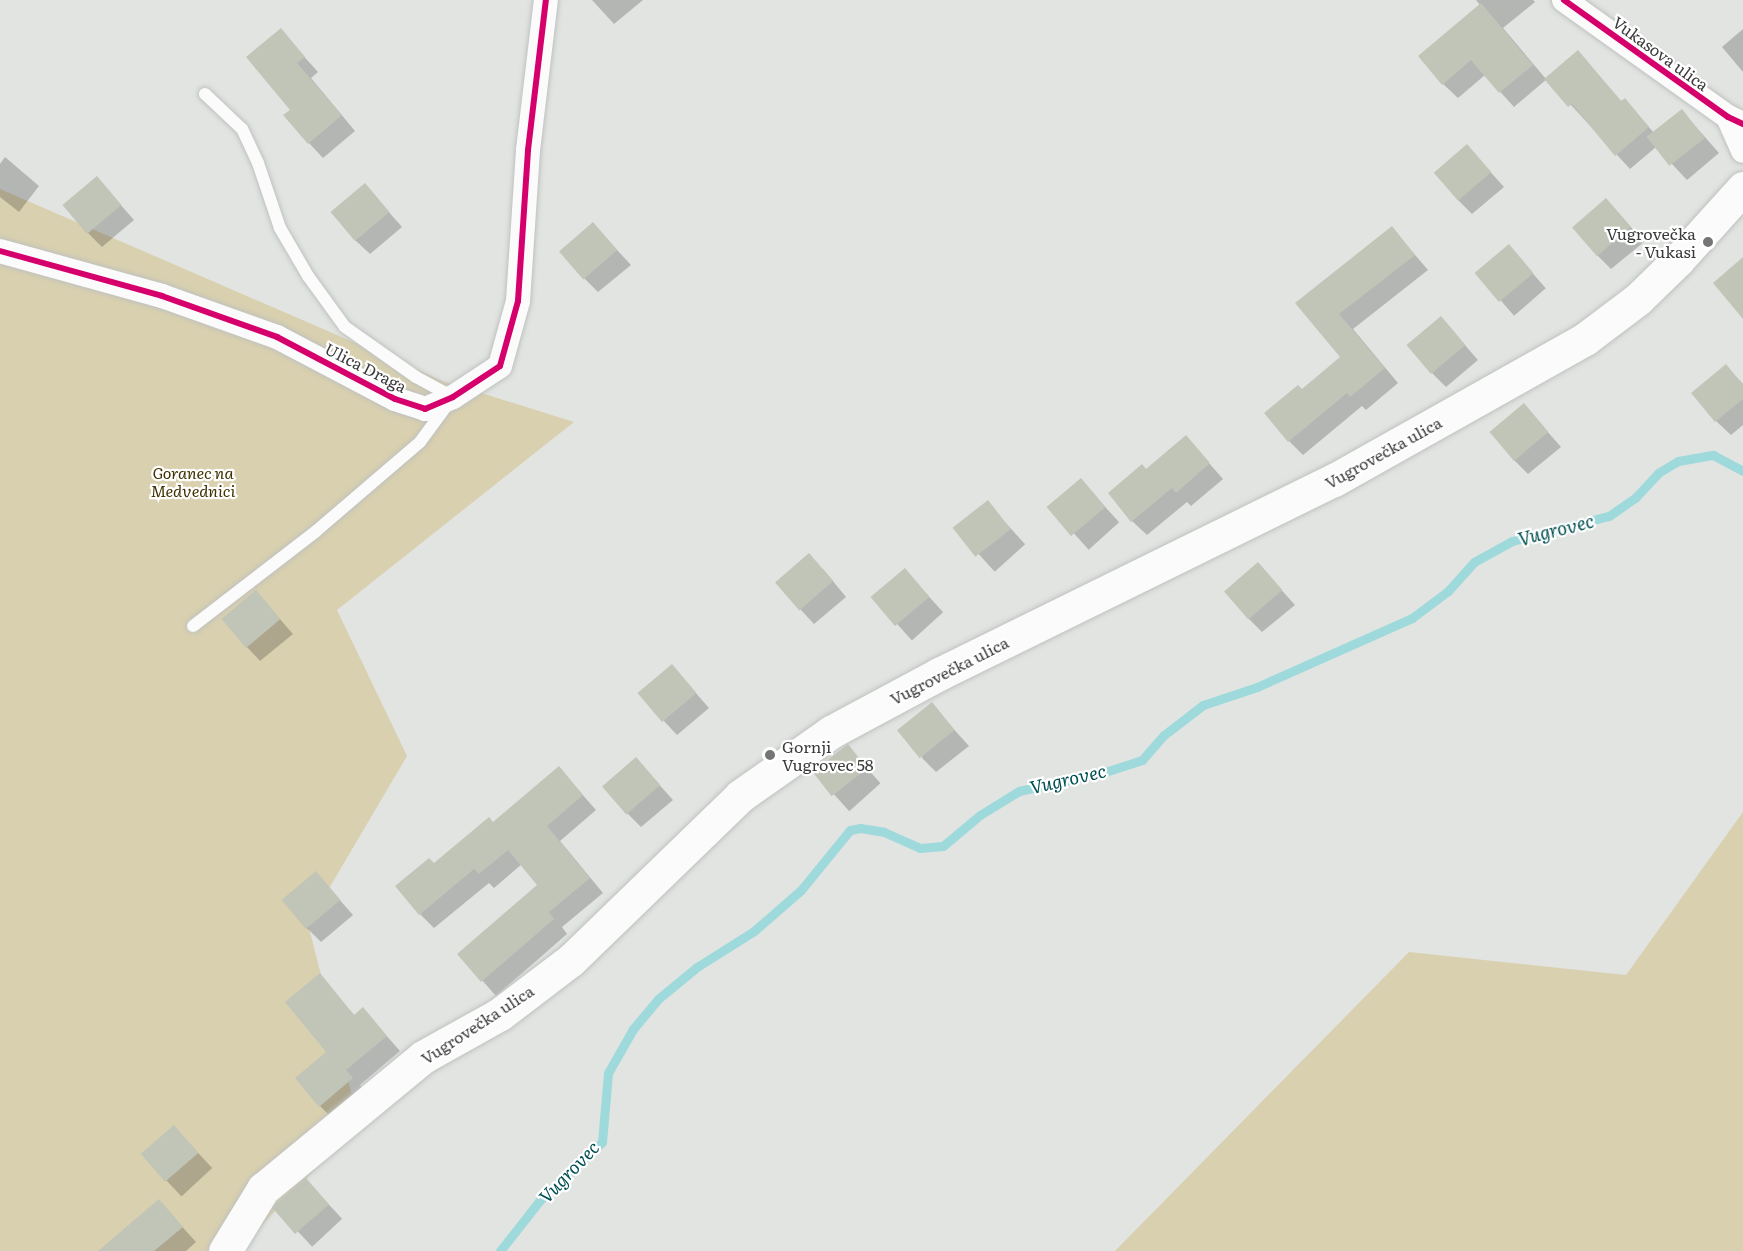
<!DOCTYPE html>
<html>
<head>
<meta charset="utf-8">
<style>
	body { margin:0 }
	#map { position:relative; width:1743px; height:1251px; overflow:hidden; background:#e1e4e1; font-family:Literata,serif }
	div>[style] { position:absolute }
	.green>* { inset:0; background:#d9d0af }
	.shadow>* { inset:0; background:#0003; transform-origin:0 0 }
	.stream>* { height:9px; margin:-4.5px; padding:0 4.5px; transform-origin:4.5px; border-radius:4.5px; background:#9ed9db }
	.building>* { inset:0; background:#c1c5b8; transform-origin:0 0 }
	.roads { filter:drop-shadow(0 0 2px #bfc1bf) drop-shadow(0 0 2px #bfc1bf) }
	.service>* { height:12px; margin:-6px; padding:0 6px; transform-origin:6px; border-radius:6px; background:#fafbfa }
	.minor>* { height:24px; margin:-12px; padding:0 12px; transform-origin:12px; border-radius:12px; background:#fafbfa }
	.secondary>* { height:33px; margin:-16.5px; padding:0 16.5px; transform-origin:16.5px; border-radius:16.5px; background:#fafbfa }
	.cycleway>* { height:6px; margin:-3px; padding:0 3px; transform-origin:3px; border-radius:3px; background:#d6006c }
	.dots>* { width:16px; height:16px; translate:-50% -50%; box-sizing:border-box; border:3px solid #fff; border-radius:50% }
	span { translate:-50% -50%; white-space:nowrap; text-align:center; line-height:1.15; -webkit-text-stroke:4.5px #fff; paint-order:stroke }
	.street-label { font-size:16px; color:#3a3b3a }
	.poi-label { font-size:16px; color:#3a3b3a }
	.right { translate:-100% -50%; text-align:right }
	.left { translate:0 -50%; text-align:left }
	.park-label { font-size:16px; color:#403200; font-style:italic }
	.water-label { font-size:18px; color:#004f52; font-style:italic }
</style>
</head>
<body>
<div id="map">
	<div class="green">
		<div style="clip-path:polygon(0 189px,443px 381px,574px 422px,337px 610px,407px 756px,308px 924px,359px 1123px,237px 1251px,0 1251px)"></div>
		<div style="clip-path:polygon(1743px 812px,1743px 1251px,1115px 1251px,1409px 952px,1626px 975px)"></div>
	</div>
	<div class="shadow">
		<div style="clip-path:polygon(592px 0,643px 0,614px 24px)"></div>
		<div style="clip-path:polygon(1476px 0,1533px 0,1535px 2px,1503px 28px,1546px 79px,1578px 52px,1622px 102px,1625px 100px,1655px 134px,1682px 111px,1719px 153px,1687px 180px,1656px 147px,1630px 169px,1547px 79px,1514px 107px,1485px 75px,1458px 98px,1443px 84px,1480px 5px)"></div>
		<div style="clip-path:polygon(1743px 29px,1743px 72px,1722px 47px)"></div>
		<div style="clip-path:polygon(280px 30px,318px 72px,311px 78px,355px 131px,323px 158px,309px 143px)"></div>
		<div style="clip-path:polygon(1467px 146px,1504px 187px,1472px 214px,1458px 200px)"></div>
		<div style="clip-path:polygon(5px 157px,39px 186px,19px 212px,0 197px,0 164px)"></div>
		<div style="clip-path:polygon(97px 178px,134px 220px,102px 247px,88px 233px)"></div>
		<div style="clip-path:polygon(365px 185px,402px 227px,370px 254px,355px 240px)"></div>
		<div style="clip-path:polygon(1620px 215px,1644px 242px,1611px 269px,1597px 255px)"></div>
		<div style="clip-path:polygon(593px 224px,631px 265px,598px 292px,584px 278px)"></div>
		<div style="clip-path:polygon(1392px 228px,1428px 270px,1353px 329px,1398px 383px,1366px 410px,1362px 406px,1303px 455px,1289px 441px,1342px 357px,1297px 303px)"></div>
		<div style="left:1509px;top:246px;width:56px;height:42px;rotate:49deg"></div>
		<div style="clip-path:polygon(1441px 318px,1478px 360px,1446px 387px,1432px 373px)"></div>
		<div style="clip-path:polygon(1726px 366px,1743px 384px,1743px 425px,1731px 435px,1716px 421px)"></div>
		<div style="clip-path:polygon(1524px 405px,1561px 447px,1528px 474px,1514px 460px)"></div>
		<div style="clip-path:polygon(1186px 437px,1223px 479px,1191px 506px,1187px 502px,1147px 535px,1132px 521px,1146px 471px)"></div>
		<div style="left:1081px;top:480px;width:57px;height:41px;rotate:48deg"></div>
		<div style="left:987px;top:502px;width:57px;height:41px;rotate:48deg"></div>
		<div style="clip-path:polygon(1258px 564px,1295px 605px,1262px 632px,1248px 618px)"></div>
		<div style="clip-path:polygon(823px 569px,846px 597px,814px 624px,800px 609px)"></div>
		<div style="left:905px;top:570px;width:57px;height:42px;rotate:48deg"></div>
		<div style="clip-path:polygon(256px 592px,293px 634px,260px 661px,246px 646px)"></div>
		<div style="clip-path:polygon(672px 666px,709px 708px,677px 735px,663px 720px)"></div>
		<div style="clip-path:polygon(931px 704px,969px 746px,936px 772px,922px 758px)"></div>
		<div style="left:847px;top:746px;width:50px;height:42px;rotate:48deg"></div>
		<div style="clip-path:polygon(636px 759px,673px 800px,641px 827px,627px 813px)"></div>
		<div style="clip-path:polygon(559px 768px,596px 810px,560px 841px,603px 893px,562px 927px,567px 934px,496px 996px,459px 954px,539px 885px,522px 864px,494px 888px,489px 883px,434px 928px,420px 914px,434px 865px,494px 823px)"></div>
		<div style="clip-path:polygon(316px 873px,353px 915px,321px 942px,307px 928px)"></div>
		<div style="clip-path:polygon(319px 975px,355px 1016px,363px 1009px,400px 1051px,360px 1085px,366px 1093px,334px 1120px,320px 1106px,329px 1052px)"></div>
		<div style="left:174px;top:1127px;width:56px;height:42px;rotate:47deg"></div>
		<div style="left:306px;top:1180px;width:53px;height:41px;rotate:47deg"></div>
		<div style="clip-path:polygon(159px 1201px,196px 1242px,186px 1251px,100px 1251px)"></div>
	</div>
	<div class="stream">
		<div style="left:500px;top:1251px;width:65px;rotate:-51.9deg"></div>
		<div style="left:540px;top:1200px;width:85px;rotate:-43.1deg"></div>
		<div style="left:602px;top:1142px;width:69px;rotate:-85deg"></div>
		<div style="left:608px;top:1073px;width:51px;rotate:-60.4deg"></div>
		<div style="left:633px;top:1029px;width:39px;rotate:-50deg"></div>
		<div style="left:658px;top:999px;width:50px;rotate:-39.4deg"></div>
		<div style="left:697px;top:967px;width:67px;rotate:-32.3deg"></div>
		<div style="left:754px;top:931px;width:62px;rotate:-41.1deg"></div>
		<div style="left:801px;top:890px;width:77px;rotate:-50.8deg"></div>
		<div style="left:850px;top:830px;width:10px;rotate:-11deg"></div>
		<div style="left:860px;top:828px;width:24px;rotate:9deg"></div>
		<div style="left:884px;top:832px;width:39px;rotate:24deg"></div>
		<div style="left:920px;top:848px;width:23px;rotate:-5deg"></div>
		<div style="left:943px;top:846px;width:48px;rotate:-40deg"></div>
		<div style="left:980px;top:815px;width:46px;rotate:-31.6deg"></div>
		<div style="left:1019px;top:791px;width:88px;rotate:-12.5deg"></div>
		<div style="left:1105px;top:772px;width:39px;rotate:-18deg"></div>
		<div style="left:1142px;top:760px;width:33px;rotate:-49deg"></div>
		<div style="left:1164px;top:735px;width:49px;rotate:-37.6deg"></div>
		<div style="left:1203px;top:705px;width:57px;rotate:-18.4deg"></div>
		<div style="left:1257px;top:687px;width:170px;rotate:-24deg"></div>
		<div style="left:1412px;top:618px;width:45px;rotate:-36.9deg"></div>
		<div style="left:1448px;top:591px;width:39px;rotate:-48deg"></div>
		<div style="left:1474px;top:562px;width:43px;rotate:-28.9deg"></div>
		<div style="left:1512px;top:541px;width:100px;rotate:-14.5deg"></div>
		<div style="left:1609px;top:516px;width:32px;rotate:-35deg"></div>
		<div style="left:1635px;top:498px;width:34px;rotate:-47deg"></div>
		<div style="left:1658px;top:473px;width:23px;rotate:-31deg"></div>
		<div style="left:1678px;top:461px;width:36px;rotate:-10deg"></div>
		<div style="left:1713px;top:455px;width:34px;rotate:28deg"></div>
	</div>
	<div class="building">
		<div style="clip-path:polygon(1481px 3px,1533px 65px,1499px 93px,1471px 60px,1442px 85px,1418px 56px)"></div>
		<div style="clip-path:polygon(281px 28px,305px 57px,297px 63px,342px 115px,308px 144px,283px 115px,290px 110px,246px 57px)"></div>
		<div style="clip-path:polygon(1578px 50px,1621px 101px,1625px 98px,1649px 127px,1615px 156px,1572px 104px,1568px 107px,1544px 79px)"></div>
		<div style="left:1682px;top:109px;width:37px;height:45px;rotate:52deg"></div>
		<div style="left:1467px;top:144px;width:37px;height:44px;rotate:49deg"></div>
		<div style="left:97px;top:176px;width:38px;height:45px;rotate:50deg"></div>
		<div style="left:365px;top:183px;width:38px;height:45px;rotate:50deg"></div>
		<div style="left:1606px;top:198px;width:38px;height:45px;rotate:49deg"></div>
		<div style="left:593px;top:222px;width:37px;height:45px;rotate:49deg"></div>
		<div style="clip-path:polygon(1392px 226px,1415px 255px,1339px 314px,1385px 368px,1350px 397px,1347px 393px,1288px 442px,1264px 413px,1298px 385px,1302px 389px,1340px 357px,1295px 303px)"></div>
		<div style="left:1509px;top:244px;width:38px;height:45px;rotate:50deg"></div>
		<div style="clip-path:polygon(1743px 257px,1743px 319px,1713px 283px)"></div>
		<div style="left:1441px;top:316px;width:38px;height:45px;rotate:50deg"></div>
		<div style="clip-path:polygon(1726px 364px,1743px 385px,1743px 399px,1715px 422px,1691px 393px)"></div>
		<div style="left:1524px;top:403px;width:38px;height:45px;rotate:50deg"></div>
		<div style="clip-path:polygon(1186px 435px,1210px 463px,1176px 493px,1172px 488px,1131px 522px,1108px 493px,1142px 464px,1146px 469px)"></div>
		<div style="left:1081px;top:478px;width:38px;height:45px;rotate:50deg"></div>
		<div style="left:988px;top:500px;width:37px;height:45px;rotate:52deg"></div>
		<div style="left:809px;top:553px;width:37px;height:45px;rotate:49deg"></div>
		<div style="left:1258px;top:562px;width:37px;height:45px;rotate:49deg"></div>
		<div style="left:905px;top:568px;width:38px;height:45px;rotate:50deg"></div>
		<div style="left:256px;top:590px;width:38px;height:45px;rotate:50deg"></div>
		<div style="left:672px;top:664px;width:38px;height:45px;rotate:50deg"></div>
		<div style="left:932px;top:702px;width:36px;height:45px;rotate:51deg"></div>
		<div style="left:848px;top:744px;width:31px;height:45px;rotate:52deg"></div>
		<div style="left:636px;top:757px;width:37px;height:45px;rotate:49deg"></div>
		<div style="clip-path:polygon(559px 766px,583px 795px,547px 826px,590px 878px,549px 912px,554px 919px,481px 982px,457px 954px,537px 885px,508px 850px,479px 874px,474px 869px,419px 915px,395px 886px,429px 858px,434px 863px,489px 817px,493px 822px)"></div>
		<div style="left:316px;top:871px;width:38px;height:45px;rotate:50deg"></div>
		<div style="clip-path:polygon(320px 973px,354px 1015px,363px 1007px,387px 1036px,346px 1070px,353px 1078px,319px 1107px,295px 1078px,326px 1052px,285px 1002px)"></div>
		<div style="left:174px;top:1125px;width:37px;height:44px;rotate:49deg"></div>
		<div style="left:306px;top:1178px;width:35px;height:45px;rotate:49deg"></div>
		<div style="clip-path:polygon(159px 1199px,183px 1227px,154px 1251px,98px 1251px)"></div>
	</div>
	<div class="roads">
		<div class="service">
			<div style="left:193px;top:626px;width:154px;rotate:-37.6deg"></div>
			<div style="left:315px;top:532px;width:138px;rotate:-40.6deg"></div>
			<div style="left:420px;top:442px;width:56px;rotate:-53.7deg"></div>
			<div style="left:453px;top:397px;width:42px;rotate:-151.6deg"></div>
			<div style="left:416px;top:377px;width:87px;rotate:-144.8deg"></div>
			<div style="left:345px;top:327px;width:63px;rotate:-126deg"></div>
			<div style="left:308px;top:276px;width:56px;rotate:-120.3deg"></div>
			<div style="left:280px;top:228px;width:69px;rotate:-108.7deg"></div>
			<div style="left:258px;top:163px;width:38px;rotate:-115deg"></div>
			<div style="left:242px;top:129px;width:51px;rotate:-136.6deg"></div>
		</div>
		<div class="minor">
			<div style="left:1564px;top:0;width:201px;rotate:35.5deg"></div>
			<div style="left:1728px;top:117px;width:17px;rotate:25deg"></div>
			<div style="left:1728px;top:117px;width:37px;rotate:66deg"></div>
			<div style="left:0;top:251px;width:168px;rotate:15.5deg"></div>
			<div style="left:162px;top:296px;width:122px;rotate:19.6deg"></div>
			<div style="left:277px;top:337px;width:133px;rotate:27.7deg"></div>
			<div style="left:395px;top:399px;width:32px;rotate:18deg"></div>
			<div style="left:425px;top:409px;width:30px;rotate:-23deg"></div>
			<div style="left:453px;top:397px;width:56px;rotate:-33.4deg"></div>
			<div style="left:500px;top:366px;width:67px;rotate:-74.5deg"></div>
			<div style="left:518px;top:301px;width:151px;rotate:-86.2deg"></div>
			<div style="left:528px;top:150px;width:151px;rotate:-83.2deg"></div>
		</div>
		<div class="secondary">
			<div style="left:225px;top:1251px;width:73px;rotate:-58.5deg"></div>
			<div style="left:263px;top:1189px;width:207px;rotate:-39.5deg"></div>
			<div style="left:423px;top:1057px;width:88px;rotate:-29.2deg"></div>
			<div style="left:500px;top:1014px;width:89px;rotate:-37.3deg"></div>
			<div style="left:571px;top:960px;width:235px;rotate:-44.1deg"></div>
			<div style="left:740px;top:796px;width:111px;rotate:-35.1deg"></div>
			<div style="left:831px;top:732px;width:123px;rotate:-28.2deg"></div>
			<div style="left:939px;top:674px;width:440px;rotate:-26.2deg"></div>
			<div style="left:1334px;top:480px;width:288px;rotate:-29.3deg"></div>
			<div style="left:1585px;top:339px;width:66px;rotate:-37deg"></div>
			<div style="left:1638px;top:299px;width:56px;rotate:-44.3deg"></div>
			<div style="left:1678px;top:260px;width:97px;rotate:-47.9deg"></div>
		</div>
	</div>
	<div class="cycleway">
		<div style="left:1564px;top:0;width:201px;rotate:35.5deg"></div>
		<div style="left:1728px;top:117px;width:17px;rotate:25deg"></div>
		<div style="left:0;top:251px;width:168px;rotate:15.5deg"></div>
		<div style="left:162px;top:296px;width:122px;rotate:19.6deg"></div>
		<div style="left:277px;top:337px;width:133px;rotate:27.7deg"></div>
		<div style="left:395px;top:399px;width:32px;rotate:18deg"></div>
		<div style="left:425px;top:409px;width:30px;rotate:-23deg"></div>
		<div style="left:453px;top:397px;width:56px;rotate:-33.4deg"></div>
		<div style="left:500px;top:366px;width:67px;rotate:-74.5deg"></div>
		<div style="left:518px;top:301px;width:151px;rotate:-86.2deg"></div>
		<div style="left:528px;top:150px;width:151px;rotate:-83.2deg"></div>
	</div>
	<div class="dots">
		<div style="left:1708px;top:242px;background:#747674"></div>
		<div style="left:770px;top:755px;background:#747674"></div>
	</div>
	<div class="street-label">
		<span style="left:1661px;top:53px;rotate:36deg">Vukasova ulica</span>
		<span style="left:366px;top:367px;rotate:27deg">Ulica Draga</span>
		<span style="left:1383px;top:452px;rotate:-29deg">Vugrovečka ulica</span>
		<span style="left:949px;top:670px;rotate:-27deg">Vugrovečka ulica</span>
		<span style="left:477px;top:1024px;rotate:-33deg">Vugrovečka ulica</span>
	</div>
	<div class="poi-label">
		<span class="right" style="left:1696px;top:242px">Vugrovečka<br>- Vukasi</span>
		<span class="left" style="left:782px;top:755px">Gornji<br>Vugrovec 58</span>
	</div>
	<div class="park-label">
		<span style="left:193px;top:481px">Goranec na<br>Medvednici</span>
	</div>
	<div class="water-label">
		<span style="left:1556px;top:530px;rotate:-14deg">Vugrovec</span>
		<span style="left:1068px;top:779px;rotate:-13deg">Vugrovec</span>
		<span style="left:569px;top:1172px;rotate:-46deg">Vugrovec</span>
	</div>
</div>
</body>
</html>
